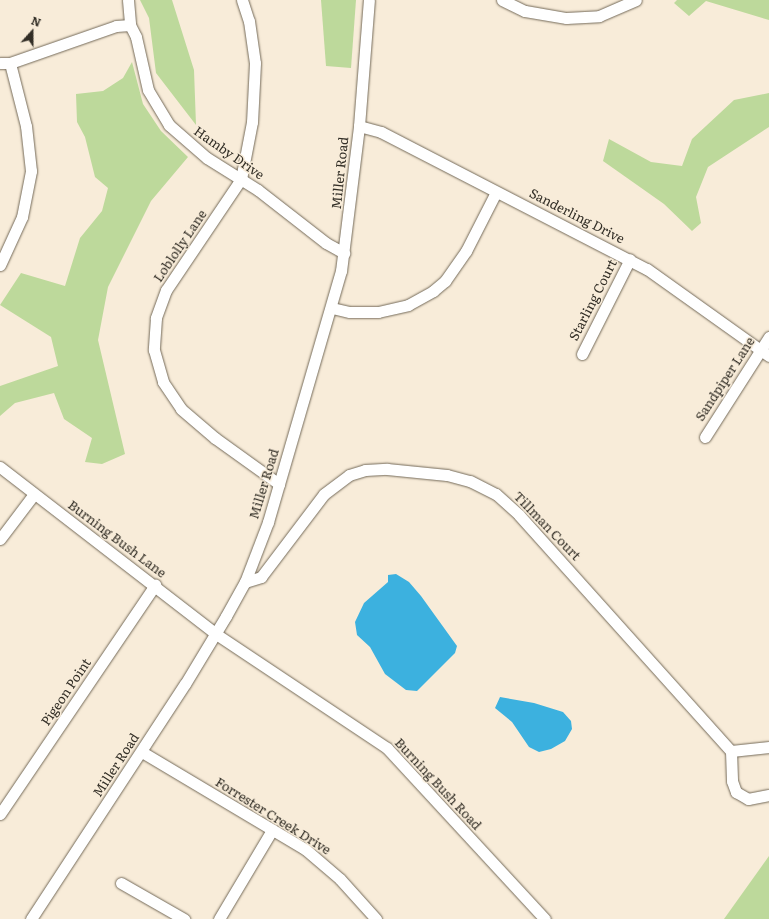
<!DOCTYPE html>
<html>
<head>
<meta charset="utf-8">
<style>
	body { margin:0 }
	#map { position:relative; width:769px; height:919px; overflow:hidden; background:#f8ecd9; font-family:Literata,serif }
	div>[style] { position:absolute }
	.green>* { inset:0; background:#bdd99b }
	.water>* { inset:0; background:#3cb1df }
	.roads { filter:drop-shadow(0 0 1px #746a59) drop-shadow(0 0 1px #746a59) }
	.minor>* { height:11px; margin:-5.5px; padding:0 5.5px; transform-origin:5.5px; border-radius:5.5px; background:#fff }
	span { translate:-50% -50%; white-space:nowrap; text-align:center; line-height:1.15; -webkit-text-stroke:3px #f8ecd9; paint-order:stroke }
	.street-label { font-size:13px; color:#322e26 }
	.north { position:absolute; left:12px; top:12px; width:40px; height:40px; -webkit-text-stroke:3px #f8ecd9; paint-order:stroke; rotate:21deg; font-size:11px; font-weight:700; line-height:16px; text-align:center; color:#322e26 }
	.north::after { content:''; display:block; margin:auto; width:14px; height:18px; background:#322e26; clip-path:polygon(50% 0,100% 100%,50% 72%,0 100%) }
</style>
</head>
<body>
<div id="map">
	<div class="green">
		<div style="clip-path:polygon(140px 0,172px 0,194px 70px,196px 125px,156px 73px,149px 18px)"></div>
		<div style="clip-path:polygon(321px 0,356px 0,351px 68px,326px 66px)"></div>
		<div style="clip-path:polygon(677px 0,769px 0,769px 20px,706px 1px,689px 16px,674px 3px)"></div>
		<div style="clip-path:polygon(132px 62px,143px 104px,161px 131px,188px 157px,151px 201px,108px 287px,98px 340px,125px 454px,102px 464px,85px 462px,92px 438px,64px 419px,54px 393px,15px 403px,0 416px,0 386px,58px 366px,51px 337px,0 305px,21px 273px,65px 286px,80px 238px,102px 211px,108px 188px,95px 177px,85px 137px,77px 122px,76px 94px,103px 91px,123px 78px)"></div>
		<div style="clip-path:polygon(769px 93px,769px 127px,708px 167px,696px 197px,701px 223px,692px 231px,664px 204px,603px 161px,609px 139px,651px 162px,682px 166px,692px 139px,734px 100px)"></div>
		<div style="clip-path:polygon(769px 856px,769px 919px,724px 919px)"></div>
	</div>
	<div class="water">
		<div style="clip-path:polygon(396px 574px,409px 582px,421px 596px,457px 646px,455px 653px,417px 691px,406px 690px,385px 674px,370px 647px,357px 635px,355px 622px,364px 603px,388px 582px,388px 575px)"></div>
		<div style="clip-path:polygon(500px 697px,534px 703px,563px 712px,571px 721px,572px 729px,565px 741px,551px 749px,539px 752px,529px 747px,512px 722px,495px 708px)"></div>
	</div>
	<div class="roads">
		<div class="minor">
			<div style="left:128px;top:0;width:25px;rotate:85deg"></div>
			<div style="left:130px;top:25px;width:13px;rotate:63deg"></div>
			<div style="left:136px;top:37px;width:54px;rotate:77.2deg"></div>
			<div style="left:148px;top:90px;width:41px;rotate:59deg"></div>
			<div style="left:169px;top:125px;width:50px;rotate:41deg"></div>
			<div style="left:207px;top:158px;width:60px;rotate:32.1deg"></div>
			<div style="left:258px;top:190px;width:86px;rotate:37.9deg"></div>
			<div style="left:326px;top:243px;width:21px;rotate:29deg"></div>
			<div style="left:242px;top:0;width:22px;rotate:72deg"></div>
			<div style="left:249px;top:21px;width:42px;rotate:81.9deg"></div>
			<div style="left:255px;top:63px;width:59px;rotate:92.9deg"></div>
			<div style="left:252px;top:122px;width:58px;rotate:100.9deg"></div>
			<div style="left:241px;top:179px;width:134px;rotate:124deg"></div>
			<div style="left:166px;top:290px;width:30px;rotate:110deg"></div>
			<div style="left:156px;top:318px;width:32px;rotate:94deg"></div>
			<div style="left:154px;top:350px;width:33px;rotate:74deg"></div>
			<div style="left:163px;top:382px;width:32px;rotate:56deg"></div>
			<div style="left:181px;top:409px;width:45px;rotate:40.5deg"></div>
			<div style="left:215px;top:438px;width:79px;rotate:35.7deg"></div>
			<div style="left:502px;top:0;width:25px;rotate:26deg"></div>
			<div style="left:525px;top:11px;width:42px;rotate:9.7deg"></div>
			<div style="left:566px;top:18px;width:33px;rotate:-3deg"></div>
			<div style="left:599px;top:16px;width:40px;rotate:-23.4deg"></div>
			<div style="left:0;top:63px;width:10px"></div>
			<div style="left:10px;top:63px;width:112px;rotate:-19.2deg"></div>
			<div style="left:116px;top:26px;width:14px;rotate:-4deg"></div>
			<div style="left:359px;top:126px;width:23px;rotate:15deg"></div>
			<div style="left:381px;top:132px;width:299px;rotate:27.3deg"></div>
			<div style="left:647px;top:269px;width:150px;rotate:35.5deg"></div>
			<div style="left:0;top:265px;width:53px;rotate:-65.4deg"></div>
			<div style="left:22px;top:217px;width:47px;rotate:-78.9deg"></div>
			<div style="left:31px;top:171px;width:45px;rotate:-96.3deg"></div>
			<div style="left:26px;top:126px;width:65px;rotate:-104.3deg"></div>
			<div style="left:332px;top:308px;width:18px;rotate:13deg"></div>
			<div style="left:350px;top:312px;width:28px"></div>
			<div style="left:378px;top:312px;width:31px;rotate:-13deg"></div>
			<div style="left:408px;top:305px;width:29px;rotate:-29deg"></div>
			<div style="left:433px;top:291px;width:16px;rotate:-40deg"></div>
			<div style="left:445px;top:281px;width:37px;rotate:-55deg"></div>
			<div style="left:466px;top:251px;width:66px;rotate:-63deg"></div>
			<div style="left:582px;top:354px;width:106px;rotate:-63.2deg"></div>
			<div style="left:705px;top:437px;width:119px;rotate:-57.4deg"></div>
			<div style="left:0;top:467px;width:273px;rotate:37.7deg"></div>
			<div style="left:216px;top:634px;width:206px;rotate:33.7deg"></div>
			<div style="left:387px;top:748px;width:233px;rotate:47.3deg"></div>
			<div style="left:0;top:539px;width:56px;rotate:-52.9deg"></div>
			<div style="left:245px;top:582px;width:17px;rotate:-17deg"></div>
			<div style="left:261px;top:577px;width:104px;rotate:-52.8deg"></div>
			<div style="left:324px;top:494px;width:31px;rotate:-37deg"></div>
			<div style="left:349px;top:475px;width:17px;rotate:-17deg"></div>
			<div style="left:365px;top:470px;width:22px;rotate:-3deg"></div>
			<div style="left:387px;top:469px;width:60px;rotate:5.7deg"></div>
			<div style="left:447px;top:475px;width:24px;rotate:15deg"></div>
			<div style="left:470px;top:481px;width:29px;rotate:27deg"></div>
			<div style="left:496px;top:494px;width:31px;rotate:42deg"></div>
			<div style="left:519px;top:515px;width:317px;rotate:48.1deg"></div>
			<div style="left:769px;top:747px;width:38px;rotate:174deg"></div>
			<div style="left:731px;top:751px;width:30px;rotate:88deg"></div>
			<div style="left:732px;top:781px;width:12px;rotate:70deg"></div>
			<div style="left:736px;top:792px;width:14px;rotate:30deg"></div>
			<div style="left:748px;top:799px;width:21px;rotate:-11deg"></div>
			<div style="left:142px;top:752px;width:190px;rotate:30.8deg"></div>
			<div style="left:305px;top:849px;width:46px;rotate:40.6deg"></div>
			<div style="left:340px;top:879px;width:54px;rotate:48deg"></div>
			<div style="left:0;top:814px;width:277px;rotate:-55.9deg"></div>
			<div style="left:121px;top:883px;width:73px;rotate:29.7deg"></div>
			<div style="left:31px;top:919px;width:281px;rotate:-56.8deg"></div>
			<div style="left:185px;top:684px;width:79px;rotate:-58.9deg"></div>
			<div style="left:226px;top:616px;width:39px;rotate:-61deg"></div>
			<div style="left:245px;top:582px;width:64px;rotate:-69deg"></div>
			<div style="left:268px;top:522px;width:261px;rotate:-73.8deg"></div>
			<div style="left:341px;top:271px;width:146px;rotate:-82.9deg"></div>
			<div style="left:359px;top:126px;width:126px;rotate:-85.5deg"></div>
			<div style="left:219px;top:919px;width:104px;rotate:-59.2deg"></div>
		</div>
	</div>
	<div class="street-label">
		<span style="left:229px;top:153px;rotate:35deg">Hamby Drive</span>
		<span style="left:340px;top:173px;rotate:-84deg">Miller Road</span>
		<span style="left:577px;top:216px;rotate:27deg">Sanderling Drive</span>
		<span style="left:180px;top:246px;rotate:-56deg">Loblolly Lane</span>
		<span style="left:593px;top:300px;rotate:-63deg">Starling Court</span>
		<span style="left:725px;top:379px;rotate:-57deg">Sandpiper Lane</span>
		<span style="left:264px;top:484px;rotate:-73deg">Miller Road</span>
		<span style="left:547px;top:526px;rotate:46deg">Tillman Court</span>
		<span style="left:117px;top:539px;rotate:37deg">Burning Bush Lane</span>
		<span style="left:66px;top:692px;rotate:-56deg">Pigeon Point</span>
		<span style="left:116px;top:765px;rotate:-57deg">Miller Road</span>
		<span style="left:438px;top:784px;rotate:47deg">Burning Bush Road</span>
		<span style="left:273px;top:816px;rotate:32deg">Forrester Creek Drive</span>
	</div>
	<div class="north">N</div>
</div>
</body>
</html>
